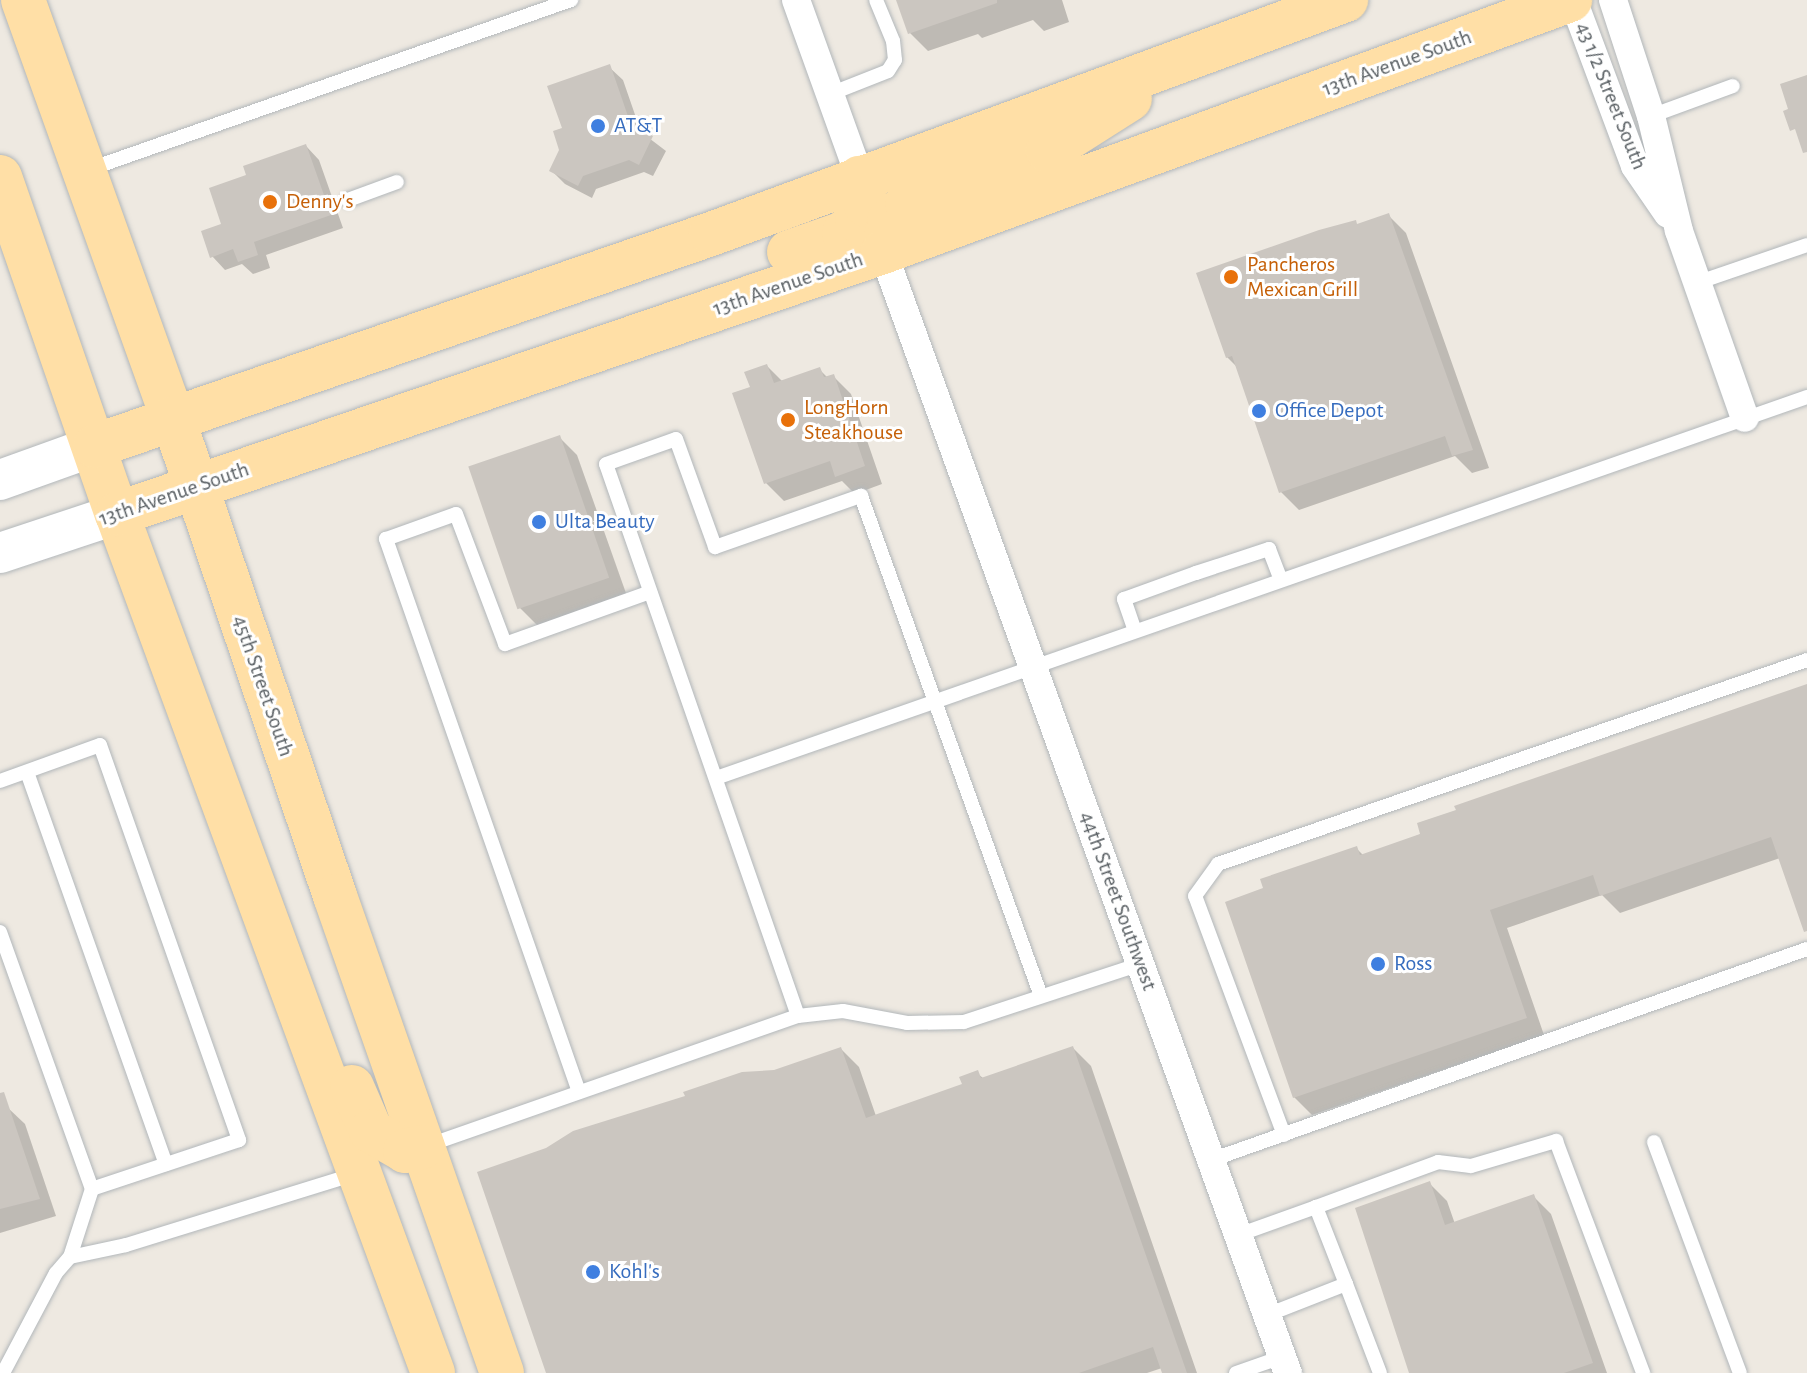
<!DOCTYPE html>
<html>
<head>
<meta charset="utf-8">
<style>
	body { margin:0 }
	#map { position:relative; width:1807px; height:1373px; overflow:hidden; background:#eee9e1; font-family:"Alegreya Sans",sans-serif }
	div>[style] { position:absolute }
	.shadow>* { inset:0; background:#0003 }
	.building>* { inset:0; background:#cbc6c0; transform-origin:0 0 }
	.roads { filter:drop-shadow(0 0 2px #b2b7ba) drop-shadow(0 0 2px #b2b7ba) }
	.lane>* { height:14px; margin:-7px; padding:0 7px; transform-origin:7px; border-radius:7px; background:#fff }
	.street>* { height:28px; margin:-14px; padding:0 14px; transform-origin:14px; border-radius:14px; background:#fff }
	.secondary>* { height:40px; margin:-20px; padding:0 20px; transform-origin:20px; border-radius:20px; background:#fff }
	.primary>* { height:44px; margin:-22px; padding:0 22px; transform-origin:22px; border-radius:22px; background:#ffdfa6 }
	.dots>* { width:22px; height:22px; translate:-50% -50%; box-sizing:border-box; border:4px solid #fff; border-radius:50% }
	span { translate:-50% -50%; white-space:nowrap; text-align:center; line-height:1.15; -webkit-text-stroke:6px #fff; paint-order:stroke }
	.street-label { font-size:22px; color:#5a6064 }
	.shop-label { font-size:22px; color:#366cbe }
	.left { translate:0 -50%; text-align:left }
	.food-label { font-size:22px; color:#c56008 }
</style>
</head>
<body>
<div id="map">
	<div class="shadow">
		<div style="clip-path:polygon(898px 0,1062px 0,1069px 22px,1044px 31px,1033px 20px,982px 38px,978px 34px,928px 51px,910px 33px)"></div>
		<div style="clip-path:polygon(609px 67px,623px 80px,641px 132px,666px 151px,653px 176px,644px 172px,596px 189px,592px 198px,565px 184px,551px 170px,562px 151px,564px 129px)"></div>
		<div style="clip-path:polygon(306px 146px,319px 160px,343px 228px,266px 255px,270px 268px,253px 274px,242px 264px,225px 270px,212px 256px,249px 176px)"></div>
		<div style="clip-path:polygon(1388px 215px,1406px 233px,1489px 468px,1472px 473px,1455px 456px,1299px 510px,1281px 492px,1238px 368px,1227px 357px,1358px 226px)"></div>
		<div style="clip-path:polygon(767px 366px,783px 382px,819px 369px,828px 378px,833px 376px,851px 394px,882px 484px,855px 494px,842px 481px,784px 501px,766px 483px,752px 389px)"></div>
		<div style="clip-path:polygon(559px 437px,577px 455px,627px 596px,538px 626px,520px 608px,471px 468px)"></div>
		<div style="clip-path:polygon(1807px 686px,1807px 920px,1780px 858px,1620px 913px,1602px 895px,1507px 928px,1544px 1035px,1312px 1115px,1294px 1097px,1266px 890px,1356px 848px,1364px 856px)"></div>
		<div style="clip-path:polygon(1073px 1048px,1091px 1066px,1197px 1373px,1164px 1373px,1162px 1368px,1147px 1373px,549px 1373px,775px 1072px,841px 1049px,859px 1067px,876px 1116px,964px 1086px,977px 1073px,984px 1079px)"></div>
		<div style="clip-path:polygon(7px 1107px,25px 1124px,56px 1216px,0 1233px,0 1109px)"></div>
		<div style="clip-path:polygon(1429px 1183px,1447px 1201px,1455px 1224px,1533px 1196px,1551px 1214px,1607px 1373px,1411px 1373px)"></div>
	</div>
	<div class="building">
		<div style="clip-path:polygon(896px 0,997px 0,997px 3px,908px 34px)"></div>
		<div style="clip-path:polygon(610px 64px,631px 125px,653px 136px,639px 165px,629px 160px,583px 176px,578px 186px,549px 171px,559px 150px,553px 131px,562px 128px,547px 86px)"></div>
		<div style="clip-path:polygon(1807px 75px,1807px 152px,1803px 153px,1795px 129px,1790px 131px,1783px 111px,1788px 109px,1780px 84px)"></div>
		<div style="clip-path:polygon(306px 144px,331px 215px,254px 242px,258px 255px,238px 262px,233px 249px,210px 258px,201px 231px,221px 224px,209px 188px,246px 175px,243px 166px)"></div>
		<div style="clip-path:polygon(1389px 213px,1473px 450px,1452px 456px,1445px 436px,1279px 493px,1232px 356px,1226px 358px,1196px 273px,1319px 230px,1356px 220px,1357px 224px)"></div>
		<div style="clip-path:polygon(767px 364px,774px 383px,820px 367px,824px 377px,834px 374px,865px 466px,835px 477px,830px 461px,764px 484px,732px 393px,750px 387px,744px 372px)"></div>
		<div style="left:560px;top:435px;width:151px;height:97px;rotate:71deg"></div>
		<div style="clip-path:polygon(1807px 684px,1807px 931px,1804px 932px,1771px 837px,1600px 896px,1593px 875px,1490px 910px,1527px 1018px,1293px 1098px,1225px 902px,1263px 888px,1260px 879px,1357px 846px,1360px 855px,1420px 834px,1417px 823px,1456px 810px,1454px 806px)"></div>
		<div style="clip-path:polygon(1073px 1046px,1187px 1373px,1162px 1373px,1153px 1347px,1079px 1373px,546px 1373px,477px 1172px,546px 1148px,573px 1131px,685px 1096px,683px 1092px,742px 1072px,774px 1070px,841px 1047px,866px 1118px,962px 1084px,959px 1077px,978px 1070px,981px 1078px)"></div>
		<div style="clip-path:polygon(4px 1092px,40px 1199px,0 1209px,0 1093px)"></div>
		<div style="clip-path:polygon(1430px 1181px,1445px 1225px,1534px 1194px,1593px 1363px,1564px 1373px,1409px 1373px,1355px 1208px)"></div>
	</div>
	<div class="roads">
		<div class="lane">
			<div style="left:830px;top:94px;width:62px;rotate:-21.6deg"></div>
			<div style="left:888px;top:71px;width:13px;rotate:-58deg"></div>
			<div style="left:895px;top:60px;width:19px;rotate:-96deg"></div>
			<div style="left:893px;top:41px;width:44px;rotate:-112.5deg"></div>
			<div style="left:1651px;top:116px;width:87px;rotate:-20.1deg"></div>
			<div style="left:90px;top:169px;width:510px;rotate:-19.36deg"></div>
			<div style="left:348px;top:200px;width:52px;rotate:-20.2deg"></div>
			<div style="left:1696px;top:283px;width:117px;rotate:-18.9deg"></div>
			<div style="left:1135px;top:631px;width:34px;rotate:-109deg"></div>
			<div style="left:1124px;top:599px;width:77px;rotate:-19.9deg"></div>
			<div style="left:1196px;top:573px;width:77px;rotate:-18.2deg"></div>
			<div style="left:1269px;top:549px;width:33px;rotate:69deg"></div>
			<div style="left:27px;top:772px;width:416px;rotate:70.5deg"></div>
			<div style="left:716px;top:778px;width:1156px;rotate:-19.25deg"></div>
			<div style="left:0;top:781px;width:106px;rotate:-19.8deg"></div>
			<div style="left:100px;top:745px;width:419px;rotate:70.6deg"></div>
			<div style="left:239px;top:1140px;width:155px;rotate:161.6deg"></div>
			<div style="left:0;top:932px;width:273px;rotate:70.3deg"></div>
			<div style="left:92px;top:1189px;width:71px;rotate:107.9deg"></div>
			<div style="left:798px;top:1016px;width:584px;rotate:-109.18deg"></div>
			<div style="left:606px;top:464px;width:74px;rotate:-19.7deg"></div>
			<div style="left:676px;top:439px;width:115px;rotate:70.1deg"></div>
			<div style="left:715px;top:547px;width:155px;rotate:-19.3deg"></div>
			<div style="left:861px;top:496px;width:531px;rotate:70.2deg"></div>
			<div style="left:579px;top:1092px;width:586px;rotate:-109.24deg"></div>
			<div style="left:386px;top:539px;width:74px;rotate:-19.7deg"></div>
			<div style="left:456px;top:514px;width:139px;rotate:69.3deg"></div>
			<div style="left:505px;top:644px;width:154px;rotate:-19.7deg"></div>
			<div style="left:1284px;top:1135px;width:255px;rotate:-110.4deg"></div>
			<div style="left:1195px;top:896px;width:39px;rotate:-54deg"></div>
			<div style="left:1218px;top:864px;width:623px;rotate:-19.1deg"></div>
			<div style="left:1654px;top:1142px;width:246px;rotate:69.6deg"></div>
			<div style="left:426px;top:1146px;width:394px;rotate:-19.3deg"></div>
			<div style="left:798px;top:1016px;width:45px;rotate:-6.3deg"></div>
			<div style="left:843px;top:1011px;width:65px;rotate:10.6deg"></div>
			<div style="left:907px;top:1023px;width:57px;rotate:-1deg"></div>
			<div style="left:964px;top:1022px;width:185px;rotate:-18.2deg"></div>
			<div style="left:1211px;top:1160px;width:632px;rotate:-19.5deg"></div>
			<div style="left:1238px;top:1235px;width:83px;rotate:-19.7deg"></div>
			<div style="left:1346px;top:1284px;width:83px;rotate:-111.3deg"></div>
			<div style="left:1316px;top:1207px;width:130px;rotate:-20.2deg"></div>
			<div style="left:1438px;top:1162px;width:33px;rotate:7deg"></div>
			<div style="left:1471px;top:1166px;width:89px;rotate:-16.4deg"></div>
			<div style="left:1556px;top:1141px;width:248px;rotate:69.4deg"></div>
			<div style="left:1267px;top:1315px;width:85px;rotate:-21.4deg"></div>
			<div style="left:1346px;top:1284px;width:95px;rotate:69.1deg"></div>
			<div style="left:3px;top:1373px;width:113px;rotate:-62.1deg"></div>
			<div style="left:56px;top:1273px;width:21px;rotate:-49deg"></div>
			<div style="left:70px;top:1257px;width:57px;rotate:-12.1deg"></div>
			<div style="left:126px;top:1245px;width:241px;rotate:-17.2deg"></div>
			<div style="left:1236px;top:1373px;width:49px;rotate:-19.2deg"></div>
		</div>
		<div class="street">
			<div style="left:796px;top:0;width:189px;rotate:70.2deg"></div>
			<div style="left:1573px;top:0;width:177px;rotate:69.5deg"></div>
			<div style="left:1635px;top:166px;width:58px;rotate:55.5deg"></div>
			<div style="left:1613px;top:0;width:122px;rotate:71.9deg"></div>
			<div style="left:1651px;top:116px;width:118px;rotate:76.3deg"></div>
			<div style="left:1679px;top:231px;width:198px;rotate:70.6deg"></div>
			<div style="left:883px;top:252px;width:1192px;rotate:70.14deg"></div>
		</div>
		<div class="secondary">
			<div style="left:0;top:480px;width:101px;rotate:-19.7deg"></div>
			<div style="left:0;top:553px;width:123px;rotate:-18.4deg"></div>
		</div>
		<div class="primary">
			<div style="left:23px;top:0;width:444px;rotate:70.3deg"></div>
			<div style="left:173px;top:418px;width:505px;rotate:71.28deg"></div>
			<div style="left:335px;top:896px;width:505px;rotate:70.7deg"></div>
			<div style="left:0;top:177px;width:357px;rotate:70.9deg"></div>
			<div style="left:117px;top:514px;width:915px;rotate:69.8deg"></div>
			<div style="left:789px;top:252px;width:58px;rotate:-19.1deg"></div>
			<div style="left:844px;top:233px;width:18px;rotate:-45deg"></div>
			<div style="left:857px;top:220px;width:17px;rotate:-59deg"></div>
			<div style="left:866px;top:205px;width:28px;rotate:-103deg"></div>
			<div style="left:883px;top:252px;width:32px;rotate:-79deg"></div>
			<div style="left:889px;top:221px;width:25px;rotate:-43deg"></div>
			<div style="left:907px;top:204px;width:151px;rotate:-20.6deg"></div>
			<div style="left:1048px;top:151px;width:97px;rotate:-32.4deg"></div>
			<div style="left:95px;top:446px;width:651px;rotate:-18.99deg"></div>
			<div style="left:711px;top:234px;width:677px;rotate:-20.23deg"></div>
			<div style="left:117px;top:514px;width:810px;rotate:-18.88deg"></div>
			<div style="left:883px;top:252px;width:732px;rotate:-20.14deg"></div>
			<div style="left:352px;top:1087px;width:48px;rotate:66.6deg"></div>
			<div style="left:371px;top:1131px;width:39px;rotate:30deg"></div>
			<div style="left:405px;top:1151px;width:18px;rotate:-13deg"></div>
		</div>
	</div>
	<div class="dots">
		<div style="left:598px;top:126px;background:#3f7fe0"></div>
		<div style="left:270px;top:202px;background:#e8710a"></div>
		<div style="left:1231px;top:277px;background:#e8710a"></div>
		<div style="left:1259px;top:411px;background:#3f7fe0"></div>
		<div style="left:788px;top:420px;background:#e8710a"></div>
		<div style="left:539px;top:522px;background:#3f7fe0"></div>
		<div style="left:1378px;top:964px;background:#3f7fe0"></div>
		<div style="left:593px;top:1272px;background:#3f7fe0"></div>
	</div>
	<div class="street-label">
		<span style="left:1397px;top:63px;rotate:-20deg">13th Avenue South</span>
		<span style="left:1611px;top:96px;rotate:68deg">43 1/2 Street South</span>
		<span style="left:788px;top:284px;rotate:-19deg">13th Avenue South</span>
		<span style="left:174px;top:494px;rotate:-19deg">13th Avenue South</span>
		<span style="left:263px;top:686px;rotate:71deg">45th Street South</span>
		<span style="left:1118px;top:901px;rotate:70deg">44th Street Southwest</span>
	</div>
	<div class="shop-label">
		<span class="left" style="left:614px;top:126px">AT&amp;T</span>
		<span class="left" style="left:1275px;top:411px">Office Depot</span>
		<span class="left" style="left:555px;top:522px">Ulta Beauty</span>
		<span class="left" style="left:1394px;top:964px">Ross</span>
		<span class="left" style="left:609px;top:1272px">Kohl's</span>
	</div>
	<div class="food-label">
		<span class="left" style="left:286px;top:202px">Denny's</span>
		<span class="left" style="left:1247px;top:277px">Pancheros<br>Mexican Grill</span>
		<span class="left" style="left:804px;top:420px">LongHorn<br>Steakhouse</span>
	</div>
</div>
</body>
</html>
